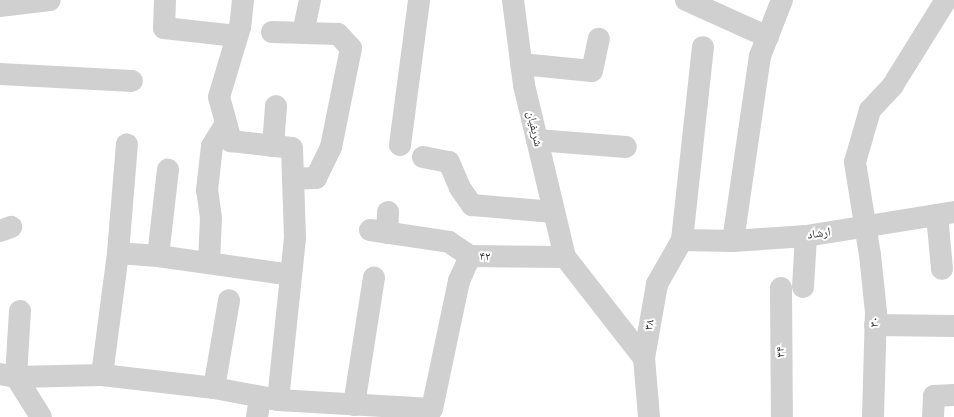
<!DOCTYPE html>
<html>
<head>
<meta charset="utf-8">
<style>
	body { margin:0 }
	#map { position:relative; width:954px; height:417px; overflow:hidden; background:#fff; font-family:"Nunito Sans","Noto Naskh Arabic",sans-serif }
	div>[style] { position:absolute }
	.minor>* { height:22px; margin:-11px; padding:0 11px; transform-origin:11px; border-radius:11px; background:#d0d0d0 }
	span { translate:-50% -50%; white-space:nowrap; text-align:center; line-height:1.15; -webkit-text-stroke:4px #fff; paint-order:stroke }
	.street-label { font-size:12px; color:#333 }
</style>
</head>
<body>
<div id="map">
	<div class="minor">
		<div style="left:165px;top:0;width:28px;rotate:92deg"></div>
		<div style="left:164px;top:28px;width:73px;rotate:6.3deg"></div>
		<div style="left:243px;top:0;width:27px;rotate:96deg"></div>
		<div style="left:240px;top:27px;width:73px;rotate:106.7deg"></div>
		<div style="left:219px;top:97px;width:46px;rotate:74.7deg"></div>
		<div style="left:231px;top:141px;width:61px;rotate:6.5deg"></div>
		<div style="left:292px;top:148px;width:90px;rotate:88.1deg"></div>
		<div style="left:295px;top:238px;width:163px;rotate:96deg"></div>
		<div style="left:513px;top:0;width:86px;rotate:82.6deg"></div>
		<div style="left:524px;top:85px;width:177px;rotate:76.6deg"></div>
		<div style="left:565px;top:257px;width:128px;rotate:52deg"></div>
		<div style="left:686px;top:0;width:90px;rotate:24.3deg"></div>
		<div style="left:0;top:6px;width:50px;rotate:-6.8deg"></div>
		<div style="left:272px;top:32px;width:66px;rotate:1.7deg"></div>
		<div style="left:338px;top:34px;width:19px;rotate:47deg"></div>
		<div style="left:351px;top:48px;width:101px;rotate:101.4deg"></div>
		<div style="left:331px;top:147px;width:34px;rotate:116deg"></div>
		<div style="left:316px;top:178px;width:23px;rotate:178deg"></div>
		<div style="left:303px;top:33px;width:34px;rotate:-78deg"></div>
		<div style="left:521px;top:64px;width:71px;rotate:5.6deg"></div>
		<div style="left:592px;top:71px;width:33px;rotate:-78deg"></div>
		<div style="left:0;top:74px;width:132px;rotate:3deg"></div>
		<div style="left:537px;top:140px;width:89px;rotate:4.5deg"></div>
		<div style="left:400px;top:145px;width:146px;rotate:-82.5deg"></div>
		<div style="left:273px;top:146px;width:40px;rotate:-85.7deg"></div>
		<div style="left:423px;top:157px;width:26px;rotate:11deg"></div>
		<div style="left:449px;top:162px;width:28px;rotate:67deg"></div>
		<div style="left:460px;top:188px;width:21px;rotate:55deg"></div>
		<div style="left:472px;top:205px;width:82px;rotate:4.9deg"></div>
		<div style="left:937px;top:215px;width:54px;rotate:84.7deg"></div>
		<div style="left:370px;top:230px;width:80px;rotate:8.6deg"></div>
		<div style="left:449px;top:242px;width:25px;rotate:34deg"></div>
		<div style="left:0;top:231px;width:12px;rotate:-20deg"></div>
		<div style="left:387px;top:233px;width:21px;rotate:-87deg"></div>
		<div style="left:682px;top:240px;width:51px;rotate:1.1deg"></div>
		<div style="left:733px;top:241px;width:73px;rotate:-3.9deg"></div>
		<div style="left:806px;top:236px;width:150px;rotate:-9.2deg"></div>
		<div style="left:733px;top:241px;width:187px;rotate:-81.7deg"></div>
		<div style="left:760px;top:56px;width:60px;rotate:-68.6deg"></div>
		<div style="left:118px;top:253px;width:40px;rotate:4.3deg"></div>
		<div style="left:158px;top:256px;width:134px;rotate:8.1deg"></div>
		<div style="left:158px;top:256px;width:87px;rotate:-83.4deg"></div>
		<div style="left:209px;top:263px;width:45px;rotate:-87.5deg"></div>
		<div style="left:211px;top:218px;width:28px;rotate:-98deg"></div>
		<div style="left:207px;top:190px;width:44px;rotate:-83.5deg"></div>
		<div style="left:212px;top:146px;width:26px;rotate:-58deg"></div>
		<div style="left:803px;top:287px;width:51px;rotate:-86.6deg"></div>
		<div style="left:781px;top:288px;width:129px;rotate:89.6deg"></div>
		<div style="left:20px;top:311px;width:66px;rotate:93.5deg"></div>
		<div style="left:16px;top:377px;width:47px;rotate:58deg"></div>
		<div style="left:875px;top:325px;width:79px;rotate:0.7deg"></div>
		<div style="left:0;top:374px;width:16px;rotate:11deg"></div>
		<div style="left:16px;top:377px;width:86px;rotate:-1.3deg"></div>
		<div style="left:102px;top:375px;width:113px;rotate:6.6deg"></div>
		<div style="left:214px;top:388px;width:65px;rotate:10.6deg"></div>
		<div style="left:278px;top:400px;width:154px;rotate:3.3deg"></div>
		<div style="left:432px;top:409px;width:131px;rotate:-78.1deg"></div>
		<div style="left:459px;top:281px;width:27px;rotate:-66deg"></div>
		<div style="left:470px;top:256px;width:95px;rotate:0.6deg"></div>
		<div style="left:102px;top:375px;width:123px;rotate:-82.5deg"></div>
		<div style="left:118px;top:253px;width:109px;rotate:-85.3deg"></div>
		<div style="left:214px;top:388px;width:89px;rotate:-80.3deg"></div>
		<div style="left:354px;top:405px;width:129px;rotate:-81.1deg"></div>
		<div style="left:257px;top:417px;width:20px;rotate:-81deg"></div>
		<div style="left:649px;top:417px;width:59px;rotate:-94.8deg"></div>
		<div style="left:644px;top:358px;width:75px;rotate:-80deg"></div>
		<div style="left:657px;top:284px;width:51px;rotate:-60.4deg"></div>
		<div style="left:682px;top:240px;width:194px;rotate:-83.8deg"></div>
		<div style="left:873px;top:417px;width:105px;rotate:-88.4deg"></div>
		<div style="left:876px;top:312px;width:57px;rotate:-96deg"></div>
		<div style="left:870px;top:255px;width:94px;rotate:-99.2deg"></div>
		<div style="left:855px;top:162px;width:54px;rotate:-73.9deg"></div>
		<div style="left:870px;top:110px;width:34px;rotate:-47deg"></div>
		<div style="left:893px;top:85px;width:100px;rotate:-58.1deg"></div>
		<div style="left:933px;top:417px;width:21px;rotate:-87deg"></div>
		<div style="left:934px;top:396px;width:20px;rotate:-3deg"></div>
	</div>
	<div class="street-label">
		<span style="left:534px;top:129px;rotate:77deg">شریفیان</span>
		<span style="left:819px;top:234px;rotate:-8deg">ارشاد</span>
		<span style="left:485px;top:257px">۴۲</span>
		<span style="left:875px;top:322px;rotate:-86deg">۳۰</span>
		<span style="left:650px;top:325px;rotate:-80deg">۳۸</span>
		<span style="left:781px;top:352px;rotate:-90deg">۳۴</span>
	</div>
</div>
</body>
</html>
